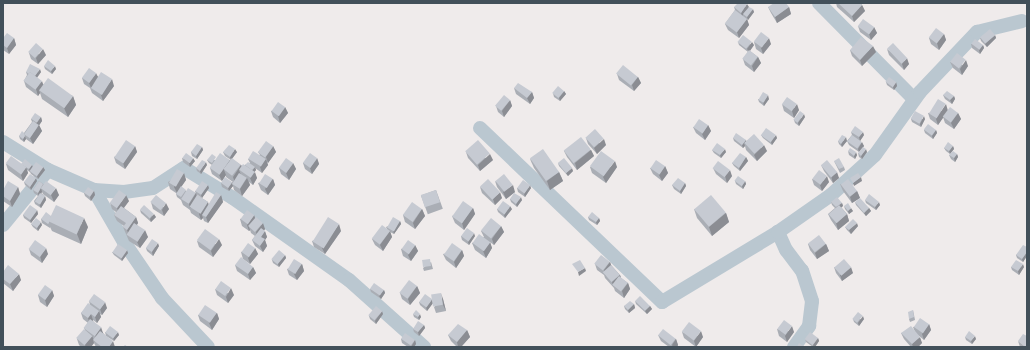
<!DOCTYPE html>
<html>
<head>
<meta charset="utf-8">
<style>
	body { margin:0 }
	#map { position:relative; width:1030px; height:350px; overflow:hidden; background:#efebeb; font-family:"Archivo Narrow",sans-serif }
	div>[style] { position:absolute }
	.minor>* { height:14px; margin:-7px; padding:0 7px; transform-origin:7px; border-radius:7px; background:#bac7d0 }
	.wall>* { inset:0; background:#aaaeb5; transform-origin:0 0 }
	.shaded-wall>* { inset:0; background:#8b8d93 }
	.building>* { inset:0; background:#c6cad2; transform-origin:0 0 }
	span { translate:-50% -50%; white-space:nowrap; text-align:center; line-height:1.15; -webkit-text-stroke:4px #fff; paint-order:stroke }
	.frame { position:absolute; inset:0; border:4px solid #42505a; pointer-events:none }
</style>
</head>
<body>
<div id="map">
	<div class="minor">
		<div style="left:819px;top:3px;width:135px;rotate:45.3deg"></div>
		<div style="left:480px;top:128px;width:252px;rotate:43.7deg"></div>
		<div style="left:662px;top:302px;width:135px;rotate:-31.1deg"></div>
		<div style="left:3px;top:142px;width:53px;rotate:31.9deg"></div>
		<div style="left:48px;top:170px;width:50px;rotate:23.5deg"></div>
		<div style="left:94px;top:190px;width:30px;rotate:4deg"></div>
		<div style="left:124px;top:192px;width:29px;rotate:-8deg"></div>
		<div style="left:153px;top:188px;width:37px;rotate:-33deg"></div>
		<div style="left:184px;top:168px;width:57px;rotate:31.5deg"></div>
		<div style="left:233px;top:198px;width:142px;rotate:35.3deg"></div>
		<div style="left:349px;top:280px;width:101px;rotate:41.8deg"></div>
		<div style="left:94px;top:190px;width:60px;rotate:60deg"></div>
		<div style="left:124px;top:242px;width:68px;rotate:55.8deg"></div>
		<div style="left:162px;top:298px;width:67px;rotate:46.8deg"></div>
		<div style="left:3px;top:225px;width:71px;rotate:-50.7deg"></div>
		<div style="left:794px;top:347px;width:26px;rotate:-54deg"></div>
		<div style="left:809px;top:326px;width:25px;rotate:-83deg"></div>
		<div style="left:812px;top:301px;width:32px;rotate:-108deg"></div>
		<div style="left:802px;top:271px;width:26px;rotate:-127deg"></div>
		<div style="left:786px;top:250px;width:20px;rotate:-114deg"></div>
		<div style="left:778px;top:232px;width:65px;rotate:-34.9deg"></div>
		<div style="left:831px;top:195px;width:59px;rotate:-42.3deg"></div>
		<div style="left:875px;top:155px;width:77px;rotate:-54.5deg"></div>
		<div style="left:920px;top:92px;width:83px;rotate:-46.5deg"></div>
		<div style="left:977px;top:32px;width:46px;rotate:-13.7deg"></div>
	</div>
	<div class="wall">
		<div style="clip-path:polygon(836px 3px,861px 3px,865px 11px,854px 22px,837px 7px)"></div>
		<div style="clip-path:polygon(734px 7px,748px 7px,754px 12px,748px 20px,747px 19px,749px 25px,739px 38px,728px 30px,725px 24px,735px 10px)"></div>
		<div style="clip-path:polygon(768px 7px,789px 7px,791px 14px,777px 23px,771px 13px)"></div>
		<div style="clip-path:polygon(858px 26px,874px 27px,877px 33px,871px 40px,860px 32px)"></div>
		<div style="clip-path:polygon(944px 34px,946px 40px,939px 50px,931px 44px,929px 38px)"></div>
		<div style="clip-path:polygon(995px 35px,996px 38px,987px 47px,981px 41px,980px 38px)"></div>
		<div style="clip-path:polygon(3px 38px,14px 38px,16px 45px,9px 54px,3px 50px)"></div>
		<div style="clip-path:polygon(738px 42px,754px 45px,750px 51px,758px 57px,761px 63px,754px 72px,745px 65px,743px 59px,748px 52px,739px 45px)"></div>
		<div style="clip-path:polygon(754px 42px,771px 44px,763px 54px,756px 49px)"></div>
		<div style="clip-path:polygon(971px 44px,983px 45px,984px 48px,980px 54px,972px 48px)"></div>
		<div style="clip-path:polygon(887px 49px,909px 64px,904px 70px,889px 55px)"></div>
		<div style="clip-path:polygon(850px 50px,876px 52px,862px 66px,852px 56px)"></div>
		<div style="clip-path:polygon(29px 53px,46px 55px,38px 64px,31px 59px)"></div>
		<div style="clip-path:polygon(950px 62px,968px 66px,962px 75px,953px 68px)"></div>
		<div style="clip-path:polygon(44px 66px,56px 69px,52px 74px,45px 69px)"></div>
		<div style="clip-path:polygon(26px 72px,41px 72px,37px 78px,43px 84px,73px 96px,76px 105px,68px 117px,42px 99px,40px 93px,38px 96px,26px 87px,24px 81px,27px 75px)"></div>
		<div style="clip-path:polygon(617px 74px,638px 77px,641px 83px,634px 91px,619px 80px)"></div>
		<div style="clip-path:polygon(97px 76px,114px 86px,103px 101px,92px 93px,90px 88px,84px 84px,82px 78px)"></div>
		<div style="clip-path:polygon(886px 82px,896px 82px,897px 86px,894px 90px,887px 85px)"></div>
		<div style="clip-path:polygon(514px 88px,532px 92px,534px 98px,530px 104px,516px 94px)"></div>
		<div style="clip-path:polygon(564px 91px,566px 94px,560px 101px,554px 97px,553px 93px)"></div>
		<div style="clip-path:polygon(943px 95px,954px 96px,955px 99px,952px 104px,945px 99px)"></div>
		<div style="clip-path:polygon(758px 99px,769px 99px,764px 106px,759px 102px)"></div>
		<div style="clip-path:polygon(510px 100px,512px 106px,504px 117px,498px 112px,496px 106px)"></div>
		<div style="clip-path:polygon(782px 104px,799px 110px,794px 118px,784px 111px)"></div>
		<div style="clip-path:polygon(285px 107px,288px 113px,280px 123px,273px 117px,271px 111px)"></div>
		<div style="clip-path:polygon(948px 110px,958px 113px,961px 119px,954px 129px,945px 123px,943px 117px,938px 125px,930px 119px,928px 113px)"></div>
		<div style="clip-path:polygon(41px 117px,42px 121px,39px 125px,42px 131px,33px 144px,26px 139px,24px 142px,20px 139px,19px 136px,24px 133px,32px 122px,31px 119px)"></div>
		<div style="clip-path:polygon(805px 117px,799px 126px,795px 123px,794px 120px)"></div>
		<div style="clip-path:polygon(911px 119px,925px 119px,921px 127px,912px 122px)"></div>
		<div style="clip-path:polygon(708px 125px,711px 131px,705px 140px,696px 133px,693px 127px)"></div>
		<div style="clip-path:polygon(924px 130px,936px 130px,937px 133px,933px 139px,925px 133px)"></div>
		<div style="clip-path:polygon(851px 132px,864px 135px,860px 141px,864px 146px,859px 152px,849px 145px,847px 141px,852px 135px)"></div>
		<div style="clip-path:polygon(761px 135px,777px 138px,772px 145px,763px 138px)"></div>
		<div style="clip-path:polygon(586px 138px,606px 145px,597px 154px,588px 144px)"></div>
		<div style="clip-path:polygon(733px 138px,746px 140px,746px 141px,767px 151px,757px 161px,746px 150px,745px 146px,743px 148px,734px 141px)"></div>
		<div style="clip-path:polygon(838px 141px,847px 141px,842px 147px,839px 144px)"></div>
		<div style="clip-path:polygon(135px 146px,137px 152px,125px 169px,116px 163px,114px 157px)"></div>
		<div style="clip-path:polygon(273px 146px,276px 152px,268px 163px,267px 162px,268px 165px,262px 173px,255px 168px,256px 170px,254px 172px,257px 178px,253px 185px,249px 182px,250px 185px,242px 196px,234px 190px,233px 186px,229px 191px,222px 187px,221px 183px,233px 182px,226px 177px,226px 175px,222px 181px,212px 174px,210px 168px,212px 165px,209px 163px,207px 160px,230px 160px,230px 161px,231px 160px,225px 156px,223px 152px,237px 152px,232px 159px,241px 165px,242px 166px,250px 163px,248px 159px,260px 155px,258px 152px)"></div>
		<div style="clip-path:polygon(953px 146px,954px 149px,950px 154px,946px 151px,944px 148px)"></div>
		<div style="clip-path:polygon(202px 147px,203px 150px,197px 159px,192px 156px,191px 152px)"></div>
		<div style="clip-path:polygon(591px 150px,594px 156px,577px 170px,567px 157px,564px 151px)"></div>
		<div style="clip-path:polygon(712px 150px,726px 152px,721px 158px,714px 153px)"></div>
		<div style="clip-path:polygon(848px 151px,857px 155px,855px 159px,849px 155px)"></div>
		<div style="clip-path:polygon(466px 152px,493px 160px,480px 171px,468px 158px)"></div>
		<div style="clip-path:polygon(867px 152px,862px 159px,859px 157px,858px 153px)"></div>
		<div style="clip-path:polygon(957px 154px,958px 157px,955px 162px,951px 159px,949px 155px)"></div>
		<div style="clip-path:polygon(746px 157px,748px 161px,740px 171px,734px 166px,732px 163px)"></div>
		<div style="clip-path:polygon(182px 158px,195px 161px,190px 167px,183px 162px)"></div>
		<div style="clip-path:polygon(317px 158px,319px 164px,312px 174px,305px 169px,303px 163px)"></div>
		<div style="clip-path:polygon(530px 159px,559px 172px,563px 181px,550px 190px,534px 168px)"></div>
		<div style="clip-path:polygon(834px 161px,844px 167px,845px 170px,840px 173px)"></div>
		<div style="clip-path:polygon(293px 163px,296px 169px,289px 180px,281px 174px,279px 168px)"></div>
		<div style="clip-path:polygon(558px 163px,573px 171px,568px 176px,559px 166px)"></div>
		<div style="clip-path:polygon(6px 164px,32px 165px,33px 167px,43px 167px,45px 170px,38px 179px,31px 174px,30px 172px,27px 170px,28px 173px,23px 181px,8px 170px)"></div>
		<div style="clip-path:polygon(207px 165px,201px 174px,197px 171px,196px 168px)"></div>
		<div style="clip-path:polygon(821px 165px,839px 178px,833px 183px,824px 171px)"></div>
		<div style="clip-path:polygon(665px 166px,668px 173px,662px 181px,653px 174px,650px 168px)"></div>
		<div style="clip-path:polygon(590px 167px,617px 167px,606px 183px,592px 173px)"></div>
		<div style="clip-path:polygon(713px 168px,732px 176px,727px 183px,716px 174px)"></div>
		<div style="clip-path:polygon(184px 173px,186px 180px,181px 187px,186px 191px,196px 193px,197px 195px,208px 202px,208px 205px,221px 195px,223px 202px,208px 223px,204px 221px,203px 218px,201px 220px,191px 213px,190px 210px,183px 205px,181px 200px,177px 197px,176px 194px,176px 193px,170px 189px,168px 182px)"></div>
		<div style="clip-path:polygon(273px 179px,275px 185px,268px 195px,261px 190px,258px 183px)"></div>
		<div style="clip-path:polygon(812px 179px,829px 182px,822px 191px,814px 185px)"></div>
		<div style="clip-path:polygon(37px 181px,31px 190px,25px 185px,24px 182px)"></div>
		<div style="clip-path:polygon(39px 181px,59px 195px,54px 202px,43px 194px,42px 192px,41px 193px,45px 196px,46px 200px,41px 208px,35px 204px,34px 201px,38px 196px,34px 193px,33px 190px)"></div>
		<div style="clip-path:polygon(495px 181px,515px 192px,506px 199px,497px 187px)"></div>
		<div style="clip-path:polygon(735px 181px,745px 181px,746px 184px,743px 189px,736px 184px)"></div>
		<div style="clip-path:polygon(685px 183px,686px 186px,681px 194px,674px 189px,672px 185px)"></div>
		<div style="clip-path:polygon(840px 184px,857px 191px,860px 198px,852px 203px,843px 191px)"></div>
		<div style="clip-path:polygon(18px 187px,20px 194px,12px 207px,3px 201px,3px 190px)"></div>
		<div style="clip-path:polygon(480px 187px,502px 198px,495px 205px,482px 193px)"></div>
		<div style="clip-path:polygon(209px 188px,202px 198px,196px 194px,195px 191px)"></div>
		<div style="clip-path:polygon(517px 188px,531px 188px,525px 197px,518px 192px)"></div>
		<div style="left:436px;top:190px;width:20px;height:16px;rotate:70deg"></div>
		<div style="clip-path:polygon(94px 191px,95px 195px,91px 201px,85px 196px,84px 193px)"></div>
		<div style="clip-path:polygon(510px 199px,522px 200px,517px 207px,511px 202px)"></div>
		<div style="clip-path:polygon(865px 200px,880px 205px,876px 210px,866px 203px)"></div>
		<div style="clip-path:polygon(129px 201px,124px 208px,136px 217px,138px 223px,137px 225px,148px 237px,140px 248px,129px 241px,123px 227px,124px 226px,117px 221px,114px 215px,116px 212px,112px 209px,110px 203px)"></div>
		<div style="clip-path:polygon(151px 202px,169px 209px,164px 216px,153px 209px)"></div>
		<div style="clip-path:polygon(831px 202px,842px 203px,843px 206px,841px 207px,847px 214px,849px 221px,838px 230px,831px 220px,828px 214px,835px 208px,832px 205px)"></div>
		<div style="clip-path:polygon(855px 202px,869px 208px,871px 211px,866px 216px,856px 205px)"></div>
		<div style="clip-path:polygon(844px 206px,853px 211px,849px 214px,845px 209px)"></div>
		<div style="clip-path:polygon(473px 208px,475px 214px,464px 230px,455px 223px,452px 216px)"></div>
		<div style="clip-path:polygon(422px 209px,425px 216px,415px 229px,405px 222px,403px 215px)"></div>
		<div style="clip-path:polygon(497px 209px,512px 209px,505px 218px,498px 212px)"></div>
		<div style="clip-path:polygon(694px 209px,726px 213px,729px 222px,712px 236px,697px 218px)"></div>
		<div style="clip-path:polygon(37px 210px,38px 214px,31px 223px,24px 218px,23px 215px)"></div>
		<div style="clip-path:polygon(140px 210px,156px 217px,151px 222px,141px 213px)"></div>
		<div style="clip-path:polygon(254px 215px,255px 218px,265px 229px,264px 230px,267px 237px,265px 240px,267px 246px,263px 252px,255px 246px,252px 240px,255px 236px,251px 233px,250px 230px,249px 231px,242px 226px,240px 219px)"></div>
		<div style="clip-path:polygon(51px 216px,88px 227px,81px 244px,52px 231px,50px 227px,50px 228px,42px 223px,41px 219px)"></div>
		<div style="clip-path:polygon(588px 217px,599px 218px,600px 221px,597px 225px,589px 220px)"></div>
		<div style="clip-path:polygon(400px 221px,401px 224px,394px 234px,390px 232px,392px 237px,383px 251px,375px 245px,372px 239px,387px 229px,386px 227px)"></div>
		<div style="clip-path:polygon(31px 224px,42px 225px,38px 231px,33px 227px)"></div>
		<div style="clip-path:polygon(501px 226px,504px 232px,494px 245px,490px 242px,492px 248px,486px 258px,475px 250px,472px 243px,484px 237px,481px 231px)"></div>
		<div style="clip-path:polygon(858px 226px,851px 234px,847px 230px,845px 227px)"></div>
		<div style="clip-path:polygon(341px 231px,325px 254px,314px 247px,312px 241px)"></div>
		<div style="clip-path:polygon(461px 236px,475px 236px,469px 245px,462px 240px)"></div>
		<div style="clip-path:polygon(197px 241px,222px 245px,213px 257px,199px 247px)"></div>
		<div style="clip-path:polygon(808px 244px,826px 244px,829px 251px,817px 259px,810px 250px)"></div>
		<div style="clip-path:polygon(415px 245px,418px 251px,411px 261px,403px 256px,401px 249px)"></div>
		<div style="clip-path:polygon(159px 246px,153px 256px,147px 251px,146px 248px)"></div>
		<div style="clip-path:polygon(1027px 247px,1027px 256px,1023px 262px,1017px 258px,1016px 255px)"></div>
		<div style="clip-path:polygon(255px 248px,258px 254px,250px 264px,243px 259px,241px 252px)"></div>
		<div style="clip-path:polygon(29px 249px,48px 254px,42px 263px,31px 255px)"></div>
		<div style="clip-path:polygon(462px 250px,464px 256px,456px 268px,446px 260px,443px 254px)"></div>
		<div style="clip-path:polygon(112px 252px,128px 253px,122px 261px,114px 255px)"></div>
		<div style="clip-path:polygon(285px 255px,286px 258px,279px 267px,273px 263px,272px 260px)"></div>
		<div style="clip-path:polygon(431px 262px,433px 269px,424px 271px,423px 268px)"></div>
		<div style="clip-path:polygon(610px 262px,611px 265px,620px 275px,621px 278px,628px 283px,630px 289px,624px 298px,615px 291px,614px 288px,605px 278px,604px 275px,597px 270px,595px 264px)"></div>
		<div style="clip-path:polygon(302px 264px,304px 271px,297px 280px,289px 275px,287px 269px)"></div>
		<div style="clip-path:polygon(235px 265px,253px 267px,256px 273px,250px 280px,237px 271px)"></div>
		<div style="clip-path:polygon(834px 267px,853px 273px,842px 281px,836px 273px)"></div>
		<div style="clip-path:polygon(1011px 267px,1024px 267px,1019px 275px,1012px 270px)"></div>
		<div style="clip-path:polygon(3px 272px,21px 280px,13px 291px,3px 283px)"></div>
		<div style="clip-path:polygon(417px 286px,420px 293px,410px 305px,402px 299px,400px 293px)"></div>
		<div style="clip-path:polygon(215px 289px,234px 295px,228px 303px,217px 295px)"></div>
		<div style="clip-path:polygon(370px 289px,384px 290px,385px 293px,381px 299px,371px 292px)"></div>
		<div style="clip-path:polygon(52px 290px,54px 296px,47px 307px,40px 302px,38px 295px)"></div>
		<div style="clip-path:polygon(443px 299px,446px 311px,436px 313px,434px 307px)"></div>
		<div style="clip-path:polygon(89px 301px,107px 308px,102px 315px,100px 314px,101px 317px,97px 323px,93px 320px,93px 321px,115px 347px,96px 347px,94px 343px,91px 347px,81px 347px,79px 345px,77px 339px,85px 330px,84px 328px,88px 323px,83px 319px,81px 313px,90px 305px)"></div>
		<div style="clip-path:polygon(635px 301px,650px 306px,652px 309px,647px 314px,636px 304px)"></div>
		<div style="clip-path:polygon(419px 302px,433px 303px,427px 311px,420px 305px)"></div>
		<div style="clip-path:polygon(634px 304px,635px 308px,629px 313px,625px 309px,624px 306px)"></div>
		<div style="clip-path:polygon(913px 310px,915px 320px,910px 322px,909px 319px)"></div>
		<div style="clip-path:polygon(217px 313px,219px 319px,212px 330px,200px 321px,198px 315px)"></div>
		<div style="clip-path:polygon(383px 314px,376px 324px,370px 319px,369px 316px)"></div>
		<div style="clip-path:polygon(413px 314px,421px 317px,419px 320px,414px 317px)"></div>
		<div style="clip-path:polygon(853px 319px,864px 319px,859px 326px,854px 322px)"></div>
		<div style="clip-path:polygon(929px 324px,931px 330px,924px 340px,918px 335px,922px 343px,918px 347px,911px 347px,904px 339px,901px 333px,915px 332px,913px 327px)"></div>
		<div style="clip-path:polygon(424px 325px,425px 328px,419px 336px,414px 332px,413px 329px)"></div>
		<div style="clip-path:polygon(777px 329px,794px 332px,787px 342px,779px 336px)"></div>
		<div style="clip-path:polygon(467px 330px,470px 337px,461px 347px,457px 347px,451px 341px,448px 335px)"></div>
		<div style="clip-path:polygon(105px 332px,119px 335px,114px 341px,106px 336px)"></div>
		<div style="clip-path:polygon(682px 332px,703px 337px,696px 347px,684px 338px)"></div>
		<div style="clip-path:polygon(658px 335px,676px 339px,678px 345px,677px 347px,669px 347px,661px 341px)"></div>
		<div style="clip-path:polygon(965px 337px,976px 339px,972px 344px,966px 340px)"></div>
		<div style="clip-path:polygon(818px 338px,819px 341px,815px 347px,813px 347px,806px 342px,805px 339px)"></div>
		<div style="clip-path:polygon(401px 339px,415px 340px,416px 344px,414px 347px,408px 347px,402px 343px)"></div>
		<div style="clip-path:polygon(1018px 341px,1027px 347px,1020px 347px)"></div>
	</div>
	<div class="shaded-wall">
		<div style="clip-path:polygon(747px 4px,749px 7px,742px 16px,741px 13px)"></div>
		<div style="clip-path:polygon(862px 5px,865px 11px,854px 22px,852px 16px)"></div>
		<div style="clip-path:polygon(789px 7px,791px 14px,777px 23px,775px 17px)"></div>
		<div style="clip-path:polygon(753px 9px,754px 12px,748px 20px,747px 17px)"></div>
		<div style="clip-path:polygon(747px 19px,749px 25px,739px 38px,737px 32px)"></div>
		<div style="clip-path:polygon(874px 27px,877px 33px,871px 40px,869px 34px)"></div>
		<div style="clip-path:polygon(944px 34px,946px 40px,939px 50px,937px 43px)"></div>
		<div style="clip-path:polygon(995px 35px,996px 38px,987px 47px,985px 44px)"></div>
		<div style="clip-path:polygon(14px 38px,16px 45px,9px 54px,7px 48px)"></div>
		<div style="clip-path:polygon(769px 38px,771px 44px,763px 54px,761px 48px)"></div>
		<div style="clip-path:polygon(752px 42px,754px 45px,749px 52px,747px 49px)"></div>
		<div style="clip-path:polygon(983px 45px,984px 48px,980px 54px,979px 50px)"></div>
		<div style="clip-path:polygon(873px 46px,876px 52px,862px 66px,860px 60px)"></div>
		<div style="clip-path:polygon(43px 49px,46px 55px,38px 64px,36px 58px)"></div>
		<div style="clip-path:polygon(758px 57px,761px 63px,754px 72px,752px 66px)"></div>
		<div style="clip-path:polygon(907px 58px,909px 64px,904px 70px,902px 64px)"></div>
		<div style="clip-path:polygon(966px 60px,968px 66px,962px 75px,960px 69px)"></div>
		<div style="clip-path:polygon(55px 66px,56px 69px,52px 74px,51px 71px)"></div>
		<div style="clip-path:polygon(40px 69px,41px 72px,35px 80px,34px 77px)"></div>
		<div style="clip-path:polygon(96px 73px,99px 79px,91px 88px,89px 83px)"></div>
		<div style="clip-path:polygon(638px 77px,641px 83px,634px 91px,632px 85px)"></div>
		<div style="clip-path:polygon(112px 79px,114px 86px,103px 101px,101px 95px)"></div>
		<div style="clip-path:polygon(42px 81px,44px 87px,39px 90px,40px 93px,38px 96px,36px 89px)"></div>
		<div style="clip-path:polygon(896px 82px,897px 86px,894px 90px,893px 87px)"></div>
		<div style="clip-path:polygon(564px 91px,566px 94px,560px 101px,559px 98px)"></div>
		<div style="clip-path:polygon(532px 92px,534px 98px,530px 104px,527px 98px)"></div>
		<div style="clip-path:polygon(768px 95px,769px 99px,764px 106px,763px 102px)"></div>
		<div style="clip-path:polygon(73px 96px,76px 105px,68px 117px,64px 108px)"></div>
		<div style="clip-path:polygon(954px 96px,955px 99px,952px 104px,950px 100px)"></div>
		<div style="clip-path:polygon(510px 100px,512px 106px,504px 117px,502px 111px)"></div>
		<div style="clip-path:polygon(797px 104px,799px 110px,794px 118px,792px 111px)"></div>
		<div style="clip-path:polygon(946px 104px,948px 111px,938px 125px,936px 119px)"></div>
		<div style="clip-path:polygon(285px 107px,288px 113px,280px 123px,278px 116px)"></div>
		<div style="clip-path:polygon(958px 113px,961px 119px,954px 129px,951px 123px)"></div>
		<div style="clip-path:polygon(804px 114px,805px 117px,799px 126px,798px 123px)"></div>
		<div style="clip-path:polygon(924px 116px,925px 119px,921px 127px,920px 124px)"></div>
		<div style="clip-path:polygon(41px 117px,42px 121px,38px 127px,36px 123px)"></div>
		<div style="clip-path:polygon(39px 125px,42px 131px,33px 144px,30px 138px)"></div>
		<div style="clip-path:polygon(708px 125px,711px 131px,705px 140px,702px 134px)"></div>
		<div style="clip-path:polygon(936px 130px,937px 133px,933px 139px,932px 136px)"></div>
		<div style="clip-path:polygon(863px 132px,864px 135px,860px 141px,859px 137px)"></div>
		<div style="clip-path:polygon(776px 135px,777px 138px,772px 145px,771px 142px)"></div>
		<div style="clip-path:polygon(25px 136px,26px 139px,24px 142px,23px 139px)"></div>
		<div style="clip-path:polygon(846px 137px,847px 141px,842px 147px,841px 144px)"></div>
		<div style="clip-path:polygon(604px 139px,606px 145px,597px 154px,594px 148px)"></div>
		<div style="clip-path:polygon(746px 140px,747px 143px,744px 143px,745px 146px,743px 148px,742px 145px)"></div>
		<div style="clip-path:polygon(862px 142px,864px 146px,859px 152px,858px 149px)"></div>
		<div style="clip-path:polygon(764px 145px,767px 151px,757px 161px,754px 155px)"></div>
		<div style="clip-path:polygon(135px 146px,137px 152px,125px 169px,123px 163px)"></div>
		<div style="clip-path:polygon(273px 146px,276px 152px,268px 163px,266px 157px)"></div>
		<div style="clip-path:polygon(953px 146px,954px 149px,950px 154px,949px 151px)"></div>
		<div style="clip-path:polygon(202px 147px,203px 150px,197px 159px,196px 156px)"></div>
		<div style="clip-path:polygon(235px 149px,237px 152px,231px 160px,230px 157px)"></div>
		<div style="clip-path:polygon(725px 149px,726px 152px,721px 158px,720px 155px)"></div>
		<div style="clip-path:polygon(866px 149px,867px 152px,862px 159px,861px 156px)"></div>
		<div style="clip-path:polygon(591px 150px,594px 156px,577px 170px,575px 163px)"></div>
		<div style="clip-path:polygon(856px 152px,857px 155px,855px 159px,854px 156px)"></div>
		<div style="clip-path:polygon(490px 154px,493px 160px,480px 171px,478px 165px)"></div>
		<div style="clip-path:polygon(957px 154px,958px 157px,955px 162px,954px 158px)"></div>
		<div style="clip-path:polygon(746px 157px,748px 161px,740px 171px,739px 168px)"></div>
		<div style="clip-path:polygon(193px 158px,195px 161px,190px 167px,189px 163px)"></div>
		<div style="clip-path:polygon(317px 158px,319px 164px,312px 174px,310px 168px)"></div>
		<div style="clip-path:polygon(266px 159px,268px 165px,262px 173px,260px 167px)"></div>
		<div style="clip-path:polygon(230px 160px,232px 166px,224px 170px,226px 175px,222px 181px,219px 175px)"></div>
		<div style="clip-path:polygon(615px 161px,617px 167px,606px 183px,603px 177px)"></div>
		<div style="clip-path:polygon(206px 162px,207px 165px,201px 174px,200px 171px)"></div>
		<div style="clip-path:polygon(293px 163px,296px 169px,289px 180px,286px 173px)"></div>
		<div style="clip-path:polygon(32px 165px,33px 168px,30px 172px,29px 169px)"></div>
		<div style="clip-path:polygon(241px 165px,244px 171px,239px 170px,241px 175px,235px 183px,233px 177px)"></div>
		<div style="clip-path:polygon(665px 166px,668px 173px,662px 181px,659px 175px)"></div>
		<div style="clip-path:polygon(26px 167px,28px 173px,23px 181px,21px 175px)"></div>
		<div style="clip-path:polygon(43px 167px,45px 170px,38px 179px,37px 176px)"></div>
		<div style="clip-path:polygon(255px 167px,256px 170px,253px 174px,252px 171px)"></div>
		<div style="clip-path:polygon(572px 168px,573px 171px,568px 176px,566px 173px)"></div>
		<div style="clip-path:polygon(730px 170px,732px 176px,727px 183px,725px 176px)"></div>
		<div style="clip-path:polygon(255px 172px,257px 178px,253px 185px,250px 178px)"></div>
		<div style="clip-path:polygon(559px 172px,563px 181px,550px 190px,547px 181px)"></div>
		<div style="clip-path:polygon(837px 172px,839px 178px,833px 183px,831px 176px)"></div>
		<div style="clip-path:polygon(184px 173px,186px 180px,177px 193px,174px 187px)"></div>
		<div style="clip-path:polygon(827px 176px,829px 182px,822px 191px,820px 185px)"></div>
		<div style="clip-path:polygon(861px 177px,862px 181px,854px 186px,853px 183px)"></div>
		<div style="clip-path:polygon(36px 178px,37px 181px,31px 190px,30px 187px)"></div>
		<div style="clip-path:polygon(247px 178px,250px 185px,242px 196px,240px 189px)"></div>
		<div style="clip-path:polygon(273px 179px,275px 185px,268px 195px,265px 189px)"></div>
		<div style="clip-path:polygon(745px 181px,746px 184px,743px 189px,742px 186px)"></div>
		<div style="clip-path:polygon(232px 182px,232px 184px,233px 186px,229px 191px,228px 188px)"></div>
		<div style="clip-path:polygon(685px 183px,686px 186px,681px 194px,680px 191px)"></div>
		<div style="clip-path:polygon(208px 185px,209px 188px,202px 198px,201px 195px)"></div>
		<div style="clip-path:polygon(513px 185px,515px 192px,506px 199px,503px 192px)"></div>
		<div style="clip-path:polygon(530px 185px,531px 188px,525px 197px,524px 194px)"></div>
		<div style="clip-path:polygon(18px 187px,20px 194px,12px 207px,10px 201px)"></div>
		<div style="clip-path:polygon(41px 188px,42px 192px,39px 197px,38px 193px)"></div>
		<div style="clip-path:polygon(56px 188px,59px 195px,54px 202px,51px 195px)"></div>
		<div style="clip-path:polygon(94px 191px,95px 195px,91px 201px,90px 197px)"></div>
		<div style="clip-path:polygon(857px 191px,860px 198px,852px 203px,850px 197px)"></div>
		<div style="clip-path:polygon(500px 192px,502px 198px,495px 205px,493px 199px)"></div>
		<div style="clip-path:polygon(196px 193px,198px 200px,190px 208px,189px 204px)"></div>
		<div style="clip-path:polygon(126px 195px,129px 201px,119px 214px,117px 208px)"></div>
		<div style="clip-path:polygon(221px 195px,223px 202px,208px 223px,206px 217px)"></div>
		<div style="clip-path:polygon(45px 196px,46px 200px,41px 208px,39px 204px)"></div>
		<div style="clip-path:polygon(521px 197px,522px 200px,517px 207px,516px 204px)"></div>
		<div style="clip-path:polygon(208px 202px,210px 209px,202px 215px,203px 218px,201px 220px,199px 214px)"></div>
		<div style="clip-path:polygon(879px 202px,880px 205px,876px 210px,875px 207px)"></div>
		<div style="clip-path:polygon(166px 203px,169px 209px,164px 216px,162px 210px)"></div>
		<div style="clip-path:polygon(842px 203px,843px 206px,837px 211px,836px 207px)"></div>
		<div style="clip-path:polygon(510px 206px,512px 209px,505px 218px,504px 215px)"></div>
		<div style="clip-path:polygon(473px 208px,475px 214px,464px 230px,462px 223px)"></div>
		<div style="clip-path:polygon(851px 208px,853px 211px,849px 214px,848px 211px)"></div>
		<div style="clip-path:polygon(869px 208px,871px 211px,866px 216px,864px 213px)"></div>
		<div style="clip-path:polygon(422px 209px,425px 216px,415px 229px,413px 223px)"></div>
		<div style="clip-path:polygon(37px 210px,38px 214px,31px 223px,30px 220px)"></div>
		<div style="clip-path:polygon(726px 213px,729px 222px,712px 236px,709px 227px)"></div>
		<div style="clip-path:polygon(154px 214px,156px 217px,151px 222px,150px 219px)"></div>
		<div style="clip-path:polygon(847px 214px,849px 221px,838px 230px,836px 223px)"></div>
		<div style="clip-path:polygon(254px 215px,256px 221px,249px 227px,250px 230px,249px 231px,247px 225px)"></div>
		<div style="clip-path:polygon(136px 217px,138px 223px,129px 236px,127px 230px)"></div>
		<div style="clip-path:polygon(84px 218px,88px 227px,81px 244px,77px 234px)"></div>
		<div style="clip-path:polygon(599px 218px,600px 221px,597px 225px,596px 222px)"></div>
		<div style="clip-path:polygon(400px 221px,401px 224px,394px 234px,393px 231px)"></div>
		<div style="clip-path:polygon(41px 222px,42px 225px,38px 231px,37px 228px)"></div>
		<div style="clip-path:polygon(263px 223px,265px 229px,258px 239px,256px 232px)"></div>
		<div style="clip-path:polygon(857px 223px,858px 226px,851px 234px,849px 230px)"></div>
		<div style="clip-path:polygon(339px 224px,341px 231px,325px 254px,322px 248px)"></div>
		<div style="clip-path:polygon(501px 226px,504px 232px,494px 245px,492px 239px)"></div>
		<div style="clip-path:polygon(145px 230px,148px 237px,140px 248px,137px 242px)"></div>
		<div style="clip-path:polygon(265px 231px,267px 237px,265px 240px,267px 246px,263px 252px,260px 246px,261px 237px)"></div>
		<div style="clip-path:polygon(390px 231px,392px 237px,383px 251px,380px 245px)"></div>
		<div style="clip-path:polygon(474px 233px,475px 236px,469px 245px,468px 242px)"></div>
		<div style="clip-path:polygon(219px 239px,222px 245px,213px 257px,211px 251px)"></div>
		<div style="clip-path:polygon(490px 242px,492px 248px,486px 258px,483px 251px)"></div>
		<div style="clip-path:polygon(158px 243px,159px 246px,153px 256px,152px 252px)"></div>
		<div style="clip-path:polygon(826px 244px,829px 251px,817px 259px,815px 253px)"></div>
		<div style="clip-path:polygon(415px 245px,418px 251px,411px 261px,408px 255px)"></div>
		<div style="clip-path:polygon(46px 248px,48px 254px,42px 263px,40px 256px)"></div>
		<div style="clip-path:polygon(255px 248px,258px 254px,250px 264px,248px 258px)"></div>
		<div style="clip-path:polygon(127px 250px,128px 253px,122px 261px,121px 258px)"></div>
		<div style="clip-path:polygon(462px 250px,464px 256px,456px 268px,454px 262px)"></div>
		<div style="clip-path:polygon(1027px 252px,1027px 256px,1023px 262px,1022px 259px)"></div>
		<div style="clip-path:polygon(285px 255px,286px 258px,279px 267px,278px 264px)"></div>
		<div style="clip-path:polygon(610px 262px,612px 268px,606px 276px,604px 270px)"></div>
		<div style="clip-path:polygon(302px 264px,304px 271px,297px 280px,294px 274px)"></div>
		<div style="clip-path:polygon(1023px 264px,1024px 267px,1019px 275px,1018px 271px)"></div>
		<div style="clip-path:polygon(253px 267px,256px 273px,250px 280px,248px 274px)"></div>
		<div style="clip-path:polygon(851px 267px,853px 273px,842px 281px,840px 275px)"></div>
		<div style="clip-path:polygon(585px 268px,586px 271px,579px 276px,578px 272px)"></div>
		<div style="clip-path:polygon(19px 274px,21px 280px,13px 291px,10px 284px)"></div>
		<div style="clip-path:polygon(620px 275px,622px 281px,613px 285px,614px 288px,612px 282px)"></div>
		<div style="clip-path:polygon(628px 283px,630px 289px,624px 298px,622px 291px)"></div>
		<div style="clip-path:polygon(417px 286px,420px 293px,410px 305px,408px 299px)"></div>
		<div style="clip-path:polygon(231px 288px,234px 295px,228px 303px,226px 297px)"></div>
		<div style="clip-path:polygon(52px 290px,54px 296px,47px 307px,45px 300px)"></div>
		<div style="clip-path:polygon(384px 290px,385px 293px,381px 299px,379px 296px)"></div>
		<div style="clip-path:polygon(441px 293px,443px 299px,446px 311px,443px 305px)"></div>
		<div style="clip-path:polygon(432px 299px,433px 303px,427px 311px,426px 307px)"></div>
		<div style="clip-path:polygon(105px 302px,107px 308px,102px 315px,100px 309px)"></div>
		<div style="clip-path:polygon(634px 304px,635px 308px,629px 313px,628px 310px)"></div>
		<div style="clip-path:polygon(650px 306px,652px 309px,647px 314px,645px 311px)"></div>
		<div style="clip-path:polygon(99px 311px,101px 317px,97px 323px,95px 317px)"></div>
		<div style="clip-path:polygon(382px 311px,383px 314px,376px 324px,375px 321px)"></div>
		<div style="clip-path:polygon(217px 313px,219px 319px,212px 330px,209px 323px)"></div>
		<div style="clip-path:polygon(91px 314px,93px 320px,90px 325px,88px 318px)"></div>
		<div style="clip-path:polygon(420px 314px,421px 317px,419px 320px,418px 317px)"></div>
		<div style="clip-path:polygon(863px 316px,864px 319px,859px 326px,858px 323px)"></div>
		<div style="clip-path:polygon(929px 324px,931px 330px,924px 340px,922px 334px)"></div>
		<div style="clip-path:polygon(424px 325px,425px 328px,419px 336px,418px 332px)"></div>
		<div style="clip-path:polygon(792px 326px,794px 332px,787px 342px,785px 336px)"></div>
		<div style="clip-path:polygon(101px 327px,103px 333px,97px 341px,95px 335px)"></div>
		<div style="clip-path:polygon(467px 330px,470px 337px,461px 347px,458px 347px,457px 342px)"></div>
		<div style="clip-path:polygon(701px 331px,703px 337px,696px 347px,694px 341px)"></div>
		<div style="clip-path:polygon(118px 332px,119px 335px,114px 341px,113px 338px)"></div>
		<div style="clip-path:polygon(92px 336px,95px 342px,93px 340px,94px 343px,91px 347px,86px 347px,85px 345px)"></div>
		<div style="clip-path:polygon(975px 336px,976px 339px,972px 344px,971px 341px)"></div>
		<div style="clip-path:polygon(920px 337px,922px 343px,918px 347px,913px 347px,912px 344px)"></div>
		<div style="clip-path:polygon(818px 338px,819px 341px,815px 347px,814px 347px,813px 345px)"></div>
		<div style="clip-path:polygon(676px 339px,678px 345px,677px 347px,673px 347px,672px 345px)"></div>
		<div style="clip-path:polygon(415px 340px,416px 344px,414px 347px,411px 347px)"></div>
		<div style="clip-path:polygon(113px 341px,115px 347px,109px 347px)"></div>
	</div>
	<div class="building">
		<div style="clip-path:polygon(738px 3px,745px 3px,747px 4px,741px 13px,734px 7px)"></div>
		<div style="clip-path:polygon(774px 3px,786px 3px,789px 7px,775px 17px,768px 7px)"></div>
		<div style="clip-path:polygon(838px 3px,861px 3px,862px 5px,852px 16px)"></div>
		<div style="clip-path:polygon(749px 7px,753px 9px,747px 17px,743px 14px)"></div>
		<div style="left:735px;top:10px;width:15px;height:17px;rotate:37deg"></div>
		<div style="left:863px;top:19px;width:14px;height:9px;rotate:36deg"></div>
		<div style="left:936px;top:28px;width:10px;height:12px;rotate:37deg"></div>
		<div style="left:990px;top:29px;width:8px;height:13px;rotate:50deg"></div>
		<div style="left:761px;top:32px;width:10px;height:12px;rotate:37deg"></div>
		<div style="clip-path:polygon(7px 33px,14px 38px,7px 48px,3px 45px,3px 38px)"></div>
		<div style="left:743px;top:35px;width:11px;height:9px;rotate:38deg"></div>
		<div style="clip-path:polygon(861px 37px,873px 46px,860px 60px,850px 50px)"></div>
		<div style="left:975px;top:39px;width:10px;height:6px;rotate:37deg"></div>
		<div style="left:36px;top:43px;width:9px;height:12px;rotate:41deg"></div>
		<div style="left:893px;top:43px;width:21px;height:8px;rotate:47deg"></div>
		<div style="left:749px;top:50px;width:11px;height:11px;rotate:38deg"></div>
		<div style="left:957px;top:53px;width:11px;height:11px;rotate:38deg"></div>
		<div style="clip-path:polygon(48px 60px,55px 66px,51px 71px,44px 66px)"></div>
		<div style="clip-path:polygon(30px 64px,40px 69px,35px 76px,30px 72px,29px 74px,26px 72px)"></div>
		<div style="left:623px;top:65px;width:19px;height:11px;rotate:39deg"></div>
		<div style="left:89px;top:68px;width:9px;height:12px;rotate:36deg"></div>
		<div style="left:30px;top:72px;width:15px;height:11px;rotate:37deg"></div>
		<div style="left:101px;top:72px;width:13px;height:19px;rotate:32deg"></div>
		<div style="left:889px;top:77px;width:9px;height:6px;rotate:36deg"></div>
		<div style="left:48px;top:78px;width:31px;height:15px;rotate:36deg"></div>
		<div style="clip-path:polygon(518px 83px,532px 92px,527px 98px,514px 88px)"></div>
		<div style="left:558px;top:86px;width:8px;height:9px;rotate:40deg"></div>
		<div style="clip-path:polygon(947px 91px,954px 96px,950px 100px,943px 95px)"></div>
		<div style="left:763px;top:92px;width:6px;height:9px;rotate:31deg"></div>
		<div style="left:504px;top:95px;width:8px;height:14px;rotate:40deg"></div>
		<div style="left:787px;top:97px;width:12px;height:9px;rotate:35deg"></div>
		<div style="left:938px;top:99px;width:9px;height:17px;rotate:32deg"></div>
		<div style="left:278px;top:102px;width:9px;height:11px;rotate:36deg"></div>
		<div style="left:950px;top:107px;width:10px;height:12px;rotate:37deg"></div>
		<div style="left:800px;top:111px;width:5px;height:11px;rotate:37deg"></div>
		<div style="left:915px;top:111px;width:10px;height:9px;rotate:29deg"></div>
		<div style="left:35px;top:113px;width:7px;height:7px;rotate:34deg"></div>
		<div style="left:699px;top:119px;width:11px;height:10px;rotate:34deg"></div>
		<div style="left:33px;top:121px;width:7px;height:16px;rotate:34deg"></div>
		<div style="left:928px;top:124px;width:10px;height:7px;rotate:37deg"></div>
		<div style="clip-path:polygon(855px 126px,863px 132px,859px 137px,851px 132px)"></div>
		<div style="left:766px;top:128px;width:12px;height:9px;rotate:35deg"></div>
		<div style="left:595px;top:129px;width:13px;height:13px;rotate:48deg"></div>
		<div style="clip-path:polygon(22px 131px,24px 133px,25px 136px,23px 139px,19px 136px)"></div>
		<div style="clip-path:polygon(736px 133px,746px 140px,742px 145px,733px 138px)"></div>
		<div style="left:754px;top:134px;width:15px;height:13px;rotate:48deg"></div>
		<div style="clip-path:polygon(842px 135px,846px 137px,841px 144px,838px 141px)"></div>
		<div style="left:852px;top:135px;width:12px;height:8px;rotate:35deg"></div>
		<div style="left:581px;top:137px;width:16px;height:22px;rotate:52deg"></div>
		<div style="left:126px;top:140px;width:11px;height:21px;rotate:34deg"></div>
		<div style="left:478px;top:140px;width:18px;height:17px;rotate:49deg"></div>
		<div style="left:266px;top:141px;width:9px;height:14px;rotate:36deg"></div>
		<div style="clip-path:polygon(948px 142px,953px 146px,949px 151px,944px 148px)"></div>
		<div style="clip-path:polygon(717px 143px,725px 149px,720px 155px,712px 150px)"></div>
		<div style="clip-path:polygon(197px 144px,202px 147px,196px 156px,191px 152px)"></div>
		<div style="clip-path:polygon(229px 145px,235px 149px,230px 157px,223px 152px)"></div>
		<div style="clip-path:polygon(863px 147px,866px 149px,861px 156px,858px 153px)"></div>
		<div style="clip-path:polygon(850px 148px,856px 152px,854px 156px,848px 151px)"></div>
		<div style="left:543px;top:149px;width:28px;height:16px;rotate:55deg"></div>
		<div style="left:253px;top:151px;width:15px;height:9px;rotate:32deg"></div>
		<div style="left:601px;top:151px;width:17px;height:19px;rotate:36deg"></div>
		<div style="clip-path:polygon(953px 151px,957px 154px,954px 158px,949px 155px)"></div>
		<div style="left:186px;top:153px;width:9px;height:6px;rotate:36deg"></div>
		<div style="left:220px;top:153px;width:12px;height:18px;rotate:35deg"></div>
		<div style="left:310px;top:153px;width:9px;height:12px;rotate:36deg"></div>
		<div style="clip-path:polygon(740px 153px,746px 157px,739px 168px,732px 163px)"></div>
		<div style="clip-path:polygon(212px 154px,216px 157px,212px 163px,207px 160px)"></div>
		<div style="left:11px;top:156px;width:19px;height:9px;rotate:36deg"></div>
		<div style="left:232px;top:158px;width:11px;height:14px;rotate:38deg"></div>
		<div style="left:286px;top:158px;width:9px;height:12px;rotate:36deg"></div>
		<div style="left:564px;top:158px;width:13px;height:8px;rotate:51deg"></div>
		<div style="clip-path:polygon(839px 158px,844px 167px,839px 169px,834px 161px)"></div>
		<div style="clip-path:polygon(25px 159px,32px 165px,29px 169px,21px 164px)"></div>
		<div style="clip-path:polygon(202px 160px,206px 162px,200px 171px,196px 168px)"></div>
		<div style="left:656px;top:160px;width:11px;height:10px;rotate:34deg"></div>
		<div style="left:827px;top:160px;width:16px;height:8px;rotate:50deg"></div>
		<div style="left:718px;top:161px;width:15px;height:9px;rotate:37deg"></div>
		<div style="left:36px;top:162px;width:9px;height:11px;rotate:36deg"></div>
		<div style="clip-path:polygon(248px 162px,255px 167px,252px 170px,245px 165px)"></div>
		<div style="left:243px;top:164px;width:14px;height:7px;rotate:34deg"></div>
		<div style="left:177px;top:169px;width:8px;height:16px;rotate:30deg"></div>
		<div style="left:819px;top:170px;width:10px;height:11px;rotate:37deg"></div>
		<div style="left:239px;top:173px;width:9px;height:13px;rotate:32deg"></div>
		<div style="clip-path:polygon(858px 173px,861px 177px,853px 183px,850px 178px)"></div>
		<div style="clip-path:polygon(30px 174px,36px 178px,30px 187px,24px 182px)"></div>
		<div style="left:265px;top:174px;width:9px;height:11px;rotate:32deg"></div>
		<div style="left:504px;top:174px;width:14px;height:11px;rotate:51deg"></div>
		<div style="left:738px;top:176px;width:9px;height:6px;rotate:36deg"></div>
		<div style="left:225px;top:177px;width:9px;height:7px;rotate:36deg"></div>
		<div style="clip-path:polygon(678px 178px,685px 183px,680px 191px,672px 185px)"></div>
		<div style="left:488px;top:179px;width:18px;height:11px;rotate:47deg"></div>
		<div style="left:848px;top:179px;width:15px;height:9px;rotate:53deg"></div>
		<div style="left:523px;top:180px;width:9px;height:10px;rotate:36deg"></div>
		<div style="clip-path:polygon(8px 181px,18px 187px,10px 201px,3px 196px,3px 190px)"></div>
		<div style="clip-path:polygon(39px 181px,43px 184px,38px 193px,33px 190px)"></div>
		<div style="left:46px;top:181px;width:12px;height:9px;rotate:35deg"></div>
		<div style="left:202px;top:181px;width:7px;height:12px;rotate:34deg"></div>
		<div style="clip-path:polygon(181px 186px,186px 190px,181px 197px,176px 194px)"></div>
		<div style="left:88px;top:187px;width:7px;height:7px;rotate:34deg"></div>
		<div style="left:188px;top:188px;width:9px;height:13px;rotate:32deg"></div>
		<div style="left:119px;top:190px;width:9px;height:16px;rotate:36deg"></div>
		<div style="left:436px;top:190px;width:13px;height:16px;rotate:72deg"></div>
		<div style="clip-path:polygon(216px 192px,221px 195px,206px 217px,202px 215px)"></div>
		<div style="left:40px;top:193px;width:6px;height:10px;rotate:31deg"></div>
		<div style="clip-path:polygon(514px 193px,521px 197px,516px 204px,510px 199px)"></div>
		<div style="clip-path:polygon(869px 194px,879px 202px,875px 207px,865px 200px)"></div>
		<div style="left:156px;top:195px;width:13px;height:9px;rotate:39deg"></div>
		<div style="left:197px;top:195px;width:13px;height:14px;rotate:32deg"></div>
		<div style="left:711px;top:195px;width:23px;height:22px;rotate:50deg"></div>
		<div style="clip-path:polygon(837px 197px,842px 203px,836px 207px,831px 202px)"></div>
		<div style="clip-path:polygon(860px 198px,869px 208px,864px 213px,855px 202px)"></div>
		<div style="left:463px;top:201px;width:12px;height:19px;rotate:35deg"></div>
		<div style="left:503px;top:201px;width:9px;height:10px;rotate:36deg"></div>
		<div style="left:412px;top:202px;width:12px;height:16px;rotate:35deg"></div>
		<div style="clip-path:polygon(848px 203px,851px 208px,848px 211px,844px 206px)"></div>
		<div style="left:30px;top:205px;width:9px;height:12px;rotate:36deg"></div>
		<div style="left:56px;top:205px;width:31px;height:18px;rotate:25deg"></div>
		<div style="left:144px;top:205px;width:13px;height:6px;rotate:42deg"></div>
		<div style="left:839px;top:205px;width:12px;height:14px;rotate:48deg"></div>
		<div style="clip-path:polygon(121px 206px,136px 217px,127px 230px,123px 227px,126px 223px,114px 215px)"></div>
		<div style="left:247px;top:210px;width:9px;height:11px;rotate:36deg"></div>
		<div style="clip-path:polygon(46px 212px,51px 216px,49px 222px,49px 223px,48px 224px,41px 219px)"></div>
		<div style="clip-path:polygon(592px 212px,599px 218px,596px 222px,588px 217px)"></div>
		<div style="left:256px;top:217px;width:9px;height:12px;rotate:41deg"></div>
		<div style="left:328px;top:217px;width:13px;height:29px;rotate:32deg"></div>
		<div style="left:393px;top:217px;width:8px;height:12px;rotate:30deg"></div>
		<div style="clip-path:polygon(36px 218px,41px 222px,37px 228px,31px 224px)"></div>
		<div style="left:491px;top:218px;width:13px;height:16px;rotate:39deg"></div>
		<div style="clip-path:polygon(853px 219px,857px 223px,849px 230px,845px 227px)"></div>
		<div style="left:134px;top:223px;width:13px;height:14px;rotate:32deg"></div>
		<div style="left:382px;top:225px;width:10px;height:17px;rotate:37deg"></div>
		<div style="clip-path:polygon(261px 228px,265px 231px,261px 237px,265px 239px,260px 246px,252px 240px)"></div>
		<div style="left:467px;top:228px;width:9px;height:10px;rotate:36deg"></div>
		<div style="left:205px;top:229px;width:17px;height:14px;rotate:36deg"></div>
		<div style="left:479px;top:234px;width:14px;height:11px;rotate:36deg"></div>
		<div style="left:819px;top:235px;width:11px;height:14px;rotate:52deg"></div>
		<div style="left:152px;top:239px;width:7px;height:11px;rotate:34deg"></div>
		<div style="left:35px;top:240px;width:14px;height:11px;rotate:36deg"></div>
		<div style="left:408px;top:240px;width:9px;height:11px;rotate:36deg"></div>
		<div style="left:248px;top:243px;width:9px;height:11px;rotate:36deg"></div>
		<div style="left:452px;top:243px;width:12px;height:14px;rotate:35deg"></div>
		<div style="left:118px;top:244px;width:11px;height:10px;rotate:34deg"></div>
		<div style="clip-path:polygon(1023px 245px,1027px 247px,1027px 252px,1022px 259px,1016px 255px)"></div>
		<div style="left:279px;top:250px;width:8px;height:12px;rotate:40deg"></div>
		<div style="left:601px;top:255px;width:11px;height:11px;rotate:38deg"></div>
		<div style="clip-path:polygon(241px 257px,253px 267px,248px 274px,235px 265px)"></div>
		<div style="left:294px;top:259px;width:9px;height:12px;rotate:32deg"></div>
		<div style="left:430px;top:259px;width:7px;height:8px;rotate:82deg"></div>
		<div style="left:844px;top:259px;width:11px;height:13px;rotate:49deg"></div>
		<div style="clip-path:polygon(580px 260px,585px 268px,578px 272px,572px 264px)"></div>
		<div style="clip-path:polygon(1016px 260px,1023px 264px,1018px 271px,1011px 267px)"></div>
		<div style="clip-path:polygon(8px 265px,19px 274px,10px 284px,3px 279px,3px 272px)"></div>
		<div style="left:611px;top:265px;width:13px;height:11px;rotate:48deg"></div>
		<div style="left:619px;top:276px;width:11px;height:11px;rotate:38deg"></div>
		<div style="left:409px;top:280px;width:10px;height:16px;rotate:37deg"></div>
		<div style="left:221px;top:281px;width:12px;height:10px;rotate:35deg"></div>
		<div style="left:374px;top:283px;width:12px;height:7px;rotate:35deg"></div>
		<div style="left:45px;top:285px;width:9px;height:12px;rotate:36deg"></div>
		<div style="left:441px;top:293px;width:12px;height:10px;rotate:81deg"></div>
		<div style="left:94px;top:294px;width:14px;height:9px;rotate:36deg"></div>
		<div style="left:425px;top:294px;width:9px;height:10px;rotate:36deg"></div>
		<div style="left:640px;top:296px;width:14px;height:7px;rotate:45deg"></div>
		<div style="clip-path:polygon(630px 301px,634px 304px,628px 310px,624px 306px)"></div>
		<div style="clip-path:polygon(88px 303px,99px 311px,95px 317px,91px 314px,88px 318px,81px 313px)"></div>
		<div style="left:205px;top:305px;width:14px;height:12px;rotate:34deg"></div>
		<div style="left:376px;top:306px;width:8px;height:12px;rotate:40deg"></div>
		<div style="clip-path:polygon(416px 310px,420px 314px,418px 317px,413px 314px)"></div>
		<div style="clip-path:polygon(913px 310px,914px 317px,909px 319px,908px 312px)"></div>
		<div style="left:858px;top:312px;width:6px;height:9px;rotate:39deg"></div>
		<div style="left:920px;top:318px;width:11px;height:11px;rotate:34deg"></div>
		<div style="left:90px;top:319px;width:14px;height:11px;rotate:36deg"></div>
		<div style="left:784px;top:320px;width:10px;height:11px;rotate:37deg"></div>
		<div style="clip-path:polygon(418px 321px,424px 325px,418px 332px,413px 329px)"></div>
		<div style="left:689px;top:322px;width:15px;height:12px;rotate:37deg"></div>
		<div style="clip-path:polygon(458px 324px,467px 330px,457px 342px,448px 335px)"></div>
		<div style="left:110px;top:326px;width:10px;height:8px;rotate:37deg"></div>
		<div style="clip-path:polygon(911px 326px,920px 337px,912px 344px,901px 333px)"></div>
		<div style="left:84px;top:329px;width:11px;height:12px;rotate:41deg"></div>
		<div style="left:663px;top:329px;width:16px;height:8px;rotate:38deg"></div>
		<div style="clip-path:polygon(100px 331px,113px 341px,109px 347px,102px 347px,93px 340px)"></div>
		<div style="clip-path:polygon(969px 331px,975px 336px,971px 341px,965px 337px)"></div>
		<div style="left:810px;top:332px;width:10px;height:9px;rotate:37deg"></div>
		<div style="left:405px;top:333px;width:12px;height:7px;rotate:35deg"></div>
		<div style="clip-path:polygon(1023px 334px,1027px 336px,1027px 347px,1025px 347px,1018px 341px)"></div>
		<div style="clip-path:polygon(799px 343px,805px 347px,797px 347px)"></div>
		<div style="clip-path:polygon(125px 345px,128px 347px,123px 347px)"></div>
	</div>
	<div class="frame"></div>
</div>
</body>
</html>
